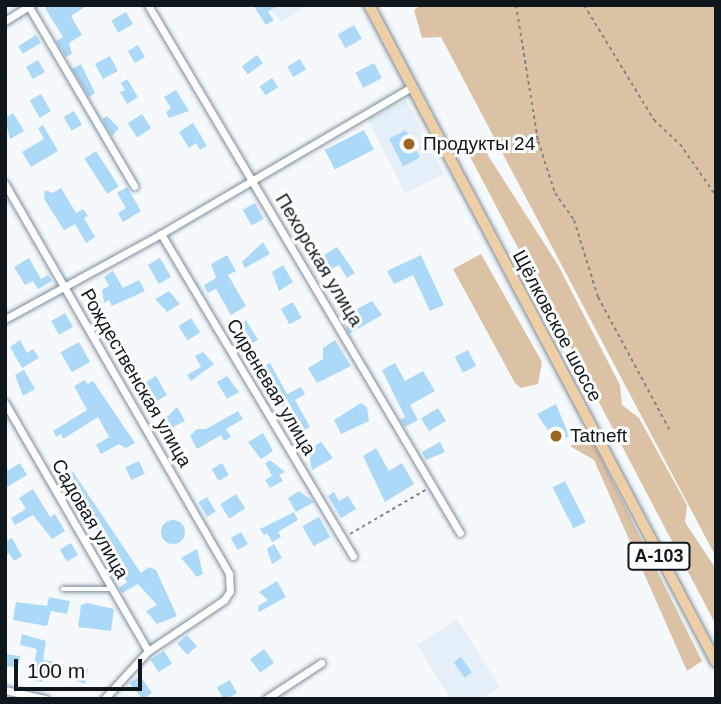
<!DOCTYPE html>
<html>
<head>
<meta charset="utf-8">
<style>
	body { margin:0 }
	#map { position:relative; width:721px; height:704px; overflow:hidden; background:#f5f9fc; font-family:Arial,sans-serif }
	div>[style] { position:absolute }
	.built>* { inset:0; background:#e4eff7; transform-origin:0 0 }
	.green>* { inset:0; background:#dcc2a5 }
	.building>* { inset:0; background:#add9f8; transform-origin:0 0 }
	.round { border-radius:50% }
	.path>* { height:2px; margin-top:-1px; transform-origin:0; background:repeating-linear-gradient(90deg,#7f868a 0 3.5px,transparent 0 7px) }
	.roads { filter:drop-shadow(0 0 2px #7a8d9b) drop-shadow(0 0 2px #7a8d9b) }
	.service>* { height:3.5px; margin:-1.75px; padding:0 1.75px; transform-origin:1.75px; border-radius:1.75px; background:#fff }
	.minor>* { height:7px; margin:-3.5px; padding:0 3.5px; transform-origin:3.5px; border-radius:3.5px; background:#fff }
	.primary>* { height:10px; margin:-5px; padding:0 5px; transform-origin:5px; border-radius:5px; background:#eecea7 }
	.dots>* { width:19px; height:19px; translate:-50% -50%; box-sizing:border-box; border:4px solid #fff; border-radius:50% }
	span { translate:-50% -50%; white-space:nowrap; text-align:center; line-height:1.15; -webkit-text-stroke:6px #fff; paint-order:stroke }
	.shield-label span { padding:2px 5px; background:#fff; border:2px solid; border-radius:5px; -webkit-text-stroke-width:0 }
	.shield-label { font-size:18px; color:#0f171c; font-weight:700 }
	.poi-label { font-size:19px; color:#0f171c }
	.left { translate:0 -50%; text-align:left }
	.street-label { font-size:19px; color:#0f171c }
	.frame { position:absolute; inset:0; border:7px solid #0f171c; pointer-events:none }
	.scale { position:absolute; left:14px; top:659px; width:128px; height:32px; box-sizing:border-box; border:4px solid #0f171c; border-top:0; padding-left:9px; font-size:21px; line-height:24px; white-space:nowrap; color:#0f171c; -webkit-text-stroke:5px #fff; paint-order:stroke }
</style>
</head>
<body>
<div id="map">
	<div class="built">
		<div style="clip-path:polygon(269px 5px,310px 5px,280px 22px)"></div>
		<div style="left:406px;top:100px;width:83px;height:43px;rotate:63deg"></div>
		<div style="clip-path:polygon(457px 619px,500px 687px,481px 699px,451px 699px,417px 645px)"></div>
	</div>
	<div class="green">
		<div style="clip-path:polygon(421px 5px,716px 5px,716px 557px,441px 37px,422px 38px,414px 10px)"></div>
		<div style="clip-path:polygon(482px 146px,558px 265px,620px 385px,622px 405px,639px 418px,687px 505px,685px 522px,716px 569px,716px 625px,467px 151px)"></div>
		<div style="clip-path:polygon(481px 254px,542px 362px,538px 384px,521px 388px,515px 383px,453px 269px)"></div>
		<div style="clip-path:polygon(587px 439px,595px 446px,702px 661px,687px 671px,594px 460px,570px 446px)"></div>
	</div>
	<div class="building">
		<div style="clip-path:polygon(50px 5px,88px 5px,71px 16px,82px 35px,69px 43px,72px 54px,66px 57px,56px 41px,63px 37px,45px 8px)"></div>
		<div style="clip-path:polygon(253px 5px,278px 5px,268px 12px,274px 20px,266px 25px)"></div>
		<div style="left:126px;top:12px;width:14px;height:17px;rotate:60deg"></div>
		<div style="left:354px;top:25px;width:16px;height:19px;rotate:60deg"></div>
		<div style="left:36px;top:35px;width:9px;height:21px;rotate:58deg"></div>
		<div style="left:138px;top:45px;width:14px;height:12px;rotate:60deg"></div>
		<div style="left:257px;top:55px;width:10px;height:19px;rotate:53deg"></div>
		<div style="left:110px;top:56px;width:17px;height:17px;rotate:62deg"></div>
		<div style="left:300px;top:59px;width:12px;height:15px;rotate:59deg"></div>
		<div style="left:38px;top:60px;width:14px;height:14px;rotate:60deg"></div>
		<div style="left:374px;top:63px;width:17px;height:21px;rotate:62deg"></div>
		<div style="clip-path:polygon(81px 64px,95px 93px,89px 97px,72px 69px)"></div>
		<div style="left:272px;top:78px;width:11px;height:15px;rotate:56deg"></div>
		<div style="clip-path:polygon(127px 79px,138px 97px,127px 104px,120px 92px,125px 90px,121px 83px)"></div>
		<div style="clip-path:polygon(176px 90px,189px 111px,169px 118px,166px 112px,171px 108px,164px 97px)"></div>
		<div style="left:41px;top:94px;width:20px;height:13px;rotate:60deg"></div>
		<div style="left:74px;top:111px;width:16px;height:12px;rotate:60deg"></div>
		<div style="clip-path:polygon(13px 113px,24px 131px,10px 139px,5px 118px)"></div>
		<div style="left:142px;top:114px;width:17px;height:17px;rotate:57deg"></div>
		<div style="clip-path:polygon(107px 116px,119px 128px,112px 136px,102px 119px)"></div>
		<div style="clip-path:polygon(193px 123px,207px 146px,200px 150px,196px 143px,189px 148px,179px 132px)"></div>
		<div style="clip-path:polygon(43px 125px,58px 151px,31px 167px,22px 152px,44px 139px,38px 128px)"></div>
		<div style="left:364px;top:130px;width:22px;height:44px;rotate:63deg"></div>
		<div style="left:406px;top:130px;width:31px;height:19px;rotate:63deg"></div>
		<div style="left:96px;top:151px;width:42px;height:14px;rotate:57deg"></div>
		<div style="clip-path:polygon(127px 187px,141px 211px,123px 222px,118px 213px,126px 208px,117px 193px)"></div>
		<div style="clip-path:polygon(61px 188px,76px 213px,83px 209px,88px 216px,84px 218px,95px 237px,86px 243px,75px 224px,64px 230px,44px 199px,45px 190px,53px 193px)"></div>
		<div style="left:255px;top:203px;width:18px;height:14px;rotate:61deg"></div>
		<div style="clip-path:polygon(263px 242px,270px 254px,245px 268px,242px 262px)"></div>
		<div style="clip-path:polygon(337px 247px,355px 273px,347px 278px,339px 265px,331px 269px,324px 255px)"></div>
		<div style="clip-path:polygon(227px 255px,236px 271px,228px 275px,246px 306px,231px 315px,216px 289px,208px 293px,204px 285px,216px 278px,211px 264px)"></div>
		<div style="clip-path:polygon(421px 255px,444px 305px,430px 311px,413px 275px,394px 284px,387px 271px)"></div>
		<div style="clip-path:polygon(29px 258px,41px 279px,48px 275px,52px 281px,38px 289px,33px 281px,25px 285px,14px 267px)"></div>
		<div style="left:160px;top:258px;width:22px;height:14px;rotate:60deg"></div>
		<div style="clip-path:polygon(283px 265px,293px 282px,279px 291px,272px 272px)"></div>
		<div style="clip-path:polygon(113px 271px,123px 288px,139px 280px,145px 291px,112px 306px,109px 300px,104px 303px,102px 290px,109px 286px,104px 277px)"></div>
		<div style="clip-path:polygon(169px 291px,180px 304px,167px 312px,155px 299px)"></div>
		<div style="clip-path:polygon(372px 301px,382px 315px,349px 334px,346px 327px,353px 323px,344px 309px,352px 305px,355px 310px)"></div>
		<div style="left:293px;top:302px;width:18px;height:14px;rotate:61deg"></div>
		<div style="left:65px;top:313px;width:16px;height:16px;rotate:60deg"></div>
		<div style="left:191px;top:318px;width:17px;height:15px;rotate:57deg"></div>
		<div style="clip-path:polygon(246px 320px,258px 340px,246px 347px,234px 331px)"></div>
		<div style="clip-path:polygon(20px 340px,27px 353px,33px 349px,39px 358px,22px 368px,10px 347px)"></div>
		<div style="clip-path:polygon(335px 340px,351px 366px,317px 383px,308px 368px,323px 359px,323px 348px)"></div>
		<div style="left:79px;top:342px;width:23px;height:21px;rotate:61deg"></div>
		<div style="left:468px;top:350px;width:18px;height:15px;rotate:63deg"></div>
		<div style="clip-path:polygon(203px 352px,214px 364px,191px 381px,187px 375px,201px 367px,195px 356px)"></div>
		<div style="clip-path:polygon(270px 363px,287px 394px,301px 387px,305px 394px,295px 400px,310px 427px,299px 433px,282px 405px,276px 408px,264px 388px,269px 385px,260px 369px)"></div>
		<div style="clip-path:polygon(395px 363px,405px 381px,423px 371px,435px 391px,410px 405px,418px 420px,405px 427px,400px 420px,405px 417px,382px 370px)"></div>
		<div style="clip-path:polygon(24px 370px,35px 389px,23px 396px,15px 375px)"></div>
		<div style="clip-path:polygon(156px 376px,167px 395px,143px 409px,139px 402px,148px 397px,141px 385px)"></div>
		<div style="clip-path:polygon(227px 376px,239px 392px,227px 399px,217px 382px)"></div>
		<div style="clip-path:polygon(85px 380px,87px 384px,93px 381px,135px 443px,126px 448px,119px 444px,101px 454px,96px 445px,109px 437px,98px 417px,63px 439px,61px 434px,56px 437px,53px 431px,87px 410px,74px 386px)"></div>
		<div style="clip-path:polygon(361px 403px,367px 407px,369px 421px,341px 434px,334px 420px)"></div>
		<div style="clip-path:polygon(556px 404px,569px 436px,556px 443px,537px 414px)"></div>
		<div style="clip-path:polygon(177px 407px,185px 421px,163px 432px,159px 425px)"></div>
		<div style="left:438px;top:408px;width:15px;height:20px;rotate:58deg"></div>
		<div style="clip-path:polygon(238px 411px,243px 419px,226px 429px,231px 437px,224px 441px,221px 435px,197px 449px,190px 436px,197px 429px,206px 429px)"></div>
		<div style="clip-path:polygon(263px 433px,273px 451px,261px 459px,248px 442px)"></div>
		<div style="clip-path:polygon(321px 442px,333px 458px,312px 470px,308px 450px)"></div>
		<div style="clip-path:polygon(440px 442px,445px 452px,426px 460px,422px 452px)"></div>
		<div style="clip-path:polygon(376px 448px,389px 471px,402px 463px,414px 484px,385px 502px,363px 456px)"></div>
		<div style="clip-path:polygon(270px 460px,285px 472px,279px 475px,283px 481px,270px 488px,265px 480px,272px 476px,265px 463px)"></div>
		<div style="left:139px;top:461px;width:14px;height:15px;rotate:65deg"></div>
		<div style="clip-path:polygon(20px 463px,27px 475px,5px 488px,5px 472px)"></div>
		<div style="left:222px;top:463px;width:14px;height:12px;rotate:60deg"></div>
		<div style="clip-path:polygon(73px 472px,141px 573px,149px 567px,156px 570px,177px 616px,157px 624px,146px 611px,157px 605px,138px 584px,122px 593px,119px 588px,127px 582px,113px 561px,117px 558px,61px 478px)"></div>
		<div style="left:565px;top:481px;width:46px;height:14px;rotate:63deg"></div>
		<div style="clip-path:polygon(33px 489px,50px 517px,55px 514px,65px 531px,52px 539px,33px 515px,15px 525px,11px 518px,26px 509px,19px 498px)"></div>
		<div style="clip-path:polygon(299px 491px,314px 502px,296px 512px,288px 498px)"></div>
		<div style="clip-path:polygon(334px 492px,339px 501px,348px 496px,356px 509px,341px 518px,328px 496px)"></div>
		<div style="left:236px;top:494px;width:17px;height:19px;rotate:57deg"></div>
		<div style="left:207px;top:497px;width:17px;height:10px;rotate:59deg"></div>
		<div style="clip-path:polygon(294px 512px,298px 520px,278px 532px,281px 537px,272px 542px,267px 533px,264px 535px,260px 529px)"></div>
		<div style="left:319px;top:517px;width:23px;height:19px;rotate:61deg"></div>
		<div class="round" style="left:161px;top:520px;width:24px;height:24px"></div>
		<div style="left:241px;top:532px;width:14px;height:12px;rotate:60deg"></div>
		<div style="clip-path:polygon(12px 538px,22px 556px,14px 561px,9px 553px,5px 555px,5px 542px)"></div>
		<div style="left:71px;top:543px;width:14px;height:13px;rotate:60deg"></div>
		<div style="clip-path:polygon(274px 544px,282px 558px,272px 564px,267px 549px)"></div>
		<div style="clip-path:polygon(197px 549px,203px 574px,197px 577px,181px 558px)"></div>
		<div style="clip-path:polygon(277px 581px,286px 597px,259px 612px,258px 606px,268px 600px,259px 592px)"></div>
		<div style="clip-path:polygon(49px 597px,70px 601px,67px 614px,51px 611px,47px 626px,13px 620px,16px 602px,47px 606px)"></div>
		<div style="clip-path:polygon(87px 603px,114px 609px,111px 631px,78px 627px,81px 605px)"></div>
		<div style="clip-path:polygon(22px 634px,46px 641px,43px 660px,55px 662px,52px 674px,44px 676px,42px 682px,31px 680px,37px 649px,20px 645px)"></div>
		<div style="left:187px;top:635px;width:15px;height:13px;rotate:48deg"></div>
		<div style="left:264px;top:649px;width:17px;height:17px;rotate:54deg"></div>
		<div style="left:164px;top:651px;width:15px;height:16px;rotate:58deg"></div>
		<div style="clip-path:polygon(5px 654px,20px 656px,18px 668px,5px 666px)"></div>
		<div style="left:461px;top:657px;width:19px;height:9px;rotate:55deg"></div>
		<div style="clip-path:polygon(69px 665px,88px 669px,85px 684px,66px 677px)"></div>
		<div style="clip-path:polygon(140px 676px,152px 693px,143px 699px,129px 683px)"></div>
		<div style="left:230px;top:680px;width:15px;height:15px;rotate:62deg"></div>
	</div>
	<div class="path">
		<div style="left:516px;top:5px;width:138px;rotate:80.8deg"></div>
		<div style="left:538px;top:141px;width:55px;rotate:71.9deg"></div>
		<div style="left:555px;top:193px;width:33px;rotate:55deg"></div>
		<div style="left:574px;top:220px;width:81px;rotate:72.7deg"></div>
		<div style="left:598px;top:297px;width:150px;rotate:61.7deg"></div>
		<div style="left:584px;top:5px;width:135px;rotate:58.7deg"></div>
		<div style="left:654px;top:120px;width:35px;rotate:43deg"></div>
		<div style="left:680px;top:144px;width:63px;rotate:55.3deg"></div>
		<div style="left:350px;top:534px;width:89px;rotate:-30.3deg"></div>
	</div>
	<div class="roads">
		<div class="service">
			<div style="left:63px;top:589px;width:48px"></div>
		</div>
		<div class="minor">
			<div style="left:28px;top:5px;width:210px;rotate:59.6deg"></div>
			<div style="left:148px;top:5px;width:613px;rotate:59.42deg"></div>
			<div style="left:5px;top:21px;width:31px;rotate:-32deg"></div>
			<div style="left:5px;top:184px;width:450px;rotate:60.1deg"></div>
			<div style="left:229px;top:574px;width:17px;rotate:87deg"></div>
			<div style="left:230px;top:591px;width:11px;rotate:124deg"></div>
			<div style="left:224px;top:600px;width:92px;rotate:146.1deg"></div>
			<div style="left:148px;top:651px;width:65px;rotate:132.5deg"></div>
			<div style="left:161px;top:234px;width:375px;rotate:59.2deg"></div>
			<div style="left:5px;top:319px;width:178px;rotate:-28.6deg"></div>
			<div style="left:161px;top:234px;width:291px;rotate:-30.4deg"></div>
			<div style="left:5px;top:403px;width:286px;rotate:60deg"></div>
			<div style="left:5px;top:690px;width:41px;rotate:12.7deg"></div>
			<div style="left:266px;top:699px;width:66px;rotate:-33.2deg"></div>
		</div>
		<div class="primary">
			<div style="left:369px;top:5px;width:743px;rotate:62.16deg"></div>
		</div>
	</div>
	<div class="dots">
		<div style="left:409px;top:144px;background:#9b671d"></div>
		<div style="left:556px;top:436px;background:#9b671d"></div>
	</div>
	<div class="shield-label">
		<span style="left:659px;top:556px">А-103</span>
	</div>
	<div class="poi-label">
		<span class="left" style="left:423px;top:144px">Продукты 24</span>
		<span class="left" style="left:570px;top:436px">Tatneft</span>
	</div>
	<div class="street-label">
		<span style="left:319px;top:260px;rotate:59deg">Пехорская улица</span>
		<span style="left:557px;top:326px;rotate:62deg">Щёлковское шоссе</span>
		<span style="left:136px;top:378px;rotate:60deg">Рождественская улица</span>
		<span style="left:271px;top:387px;rotate:59deg">Сиреневая улица</span>
		<span style="left:90px;top:519px;rotate:60deg">Садовая улица</span>
	</div>
	<div class="frame"></div>
	<div class="scale">100 m</div>
</div>
</body>
</html>
